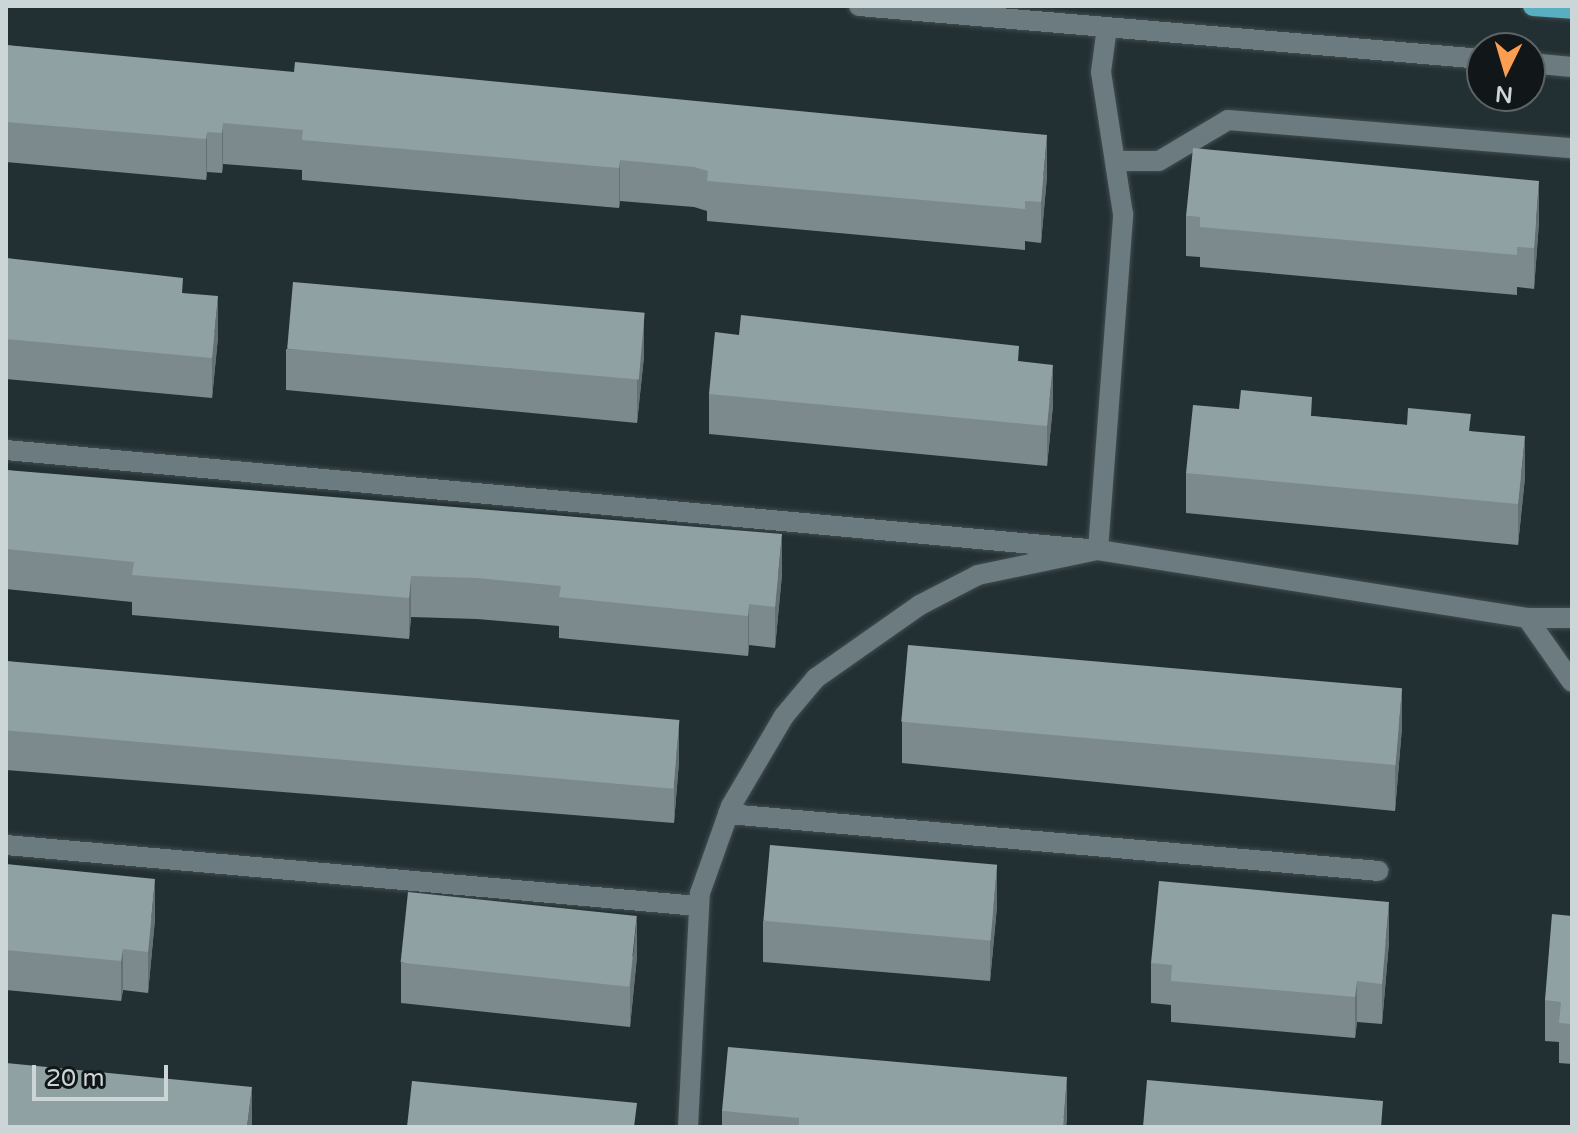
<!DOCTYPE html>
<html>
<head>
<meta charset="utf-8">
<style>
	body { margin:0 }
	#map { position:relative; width:1578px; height:1133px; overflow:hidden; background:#233033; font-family:"Varela Round",sans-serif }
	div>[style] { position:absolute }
	.roads { filter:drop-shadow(0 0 2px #414d50) drop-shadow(0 0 2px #414d50) }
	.minor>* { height:20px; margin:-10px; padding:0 10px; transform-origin:10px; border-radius:10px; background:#6c7b7f }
	.major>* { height:20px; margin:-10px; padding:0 10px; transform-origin:10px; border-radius:10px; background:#59afbf }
	.wall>* { inset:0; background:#7c8a8d }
	.shaded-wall>* { inset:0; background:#657173 }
	.building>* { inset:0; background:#90a1a4; transform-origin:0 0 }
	span { translate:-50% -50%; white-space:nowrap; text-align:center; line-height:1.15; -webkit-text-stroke:8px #111719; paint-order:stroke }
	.frame { position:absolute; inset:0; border:8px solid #cdd6d7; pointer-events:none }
	.north { position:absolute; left:1466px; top:32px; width:80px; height:80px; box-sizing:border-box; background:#111719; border:2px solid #5c6365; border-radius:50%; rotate:185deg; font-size:22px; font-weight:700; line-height:32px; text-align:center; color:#cdd6d7 }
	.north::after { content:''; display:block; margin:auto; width:28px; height:36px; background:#fb9e51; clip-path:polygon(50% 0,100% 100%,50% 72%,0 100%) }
	.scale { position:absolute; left:32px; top:1065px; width:136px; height:36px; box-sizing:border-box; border:4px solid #cdd6d7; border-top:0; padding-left:10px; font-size:24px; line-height:28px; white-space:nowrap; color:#cdd6d7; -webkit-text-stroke:6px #111719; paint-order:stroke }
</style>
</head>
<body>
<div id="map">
	<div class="roads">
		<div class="minor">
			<div style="left:859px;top:6px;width:625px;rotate:4.86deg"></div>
			<div style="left:1530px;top:63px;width:42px;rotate:5.4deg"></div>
			<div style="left:1116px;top:161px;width:43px"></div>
			<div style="left:1159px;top:161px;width:80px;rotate:-30.7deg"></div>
			<div style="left:1228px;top:120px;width:345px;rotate:4.7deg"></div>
			<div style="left:6px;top:450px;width:1097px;rotate:5.23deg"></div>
			<div style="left:1098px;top:550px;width:434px;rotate:9deg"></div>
			<div style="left:1527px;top:618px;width:45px"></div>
			<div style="left:1527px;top:618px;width:78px;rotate:54.9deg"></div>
			<div style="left:728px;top:814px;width:653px;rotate:5deg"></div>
			<div style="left:6px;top:845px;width:695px;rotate:5.04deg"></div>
			<div style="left:688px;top:1127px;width:234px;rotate:-87.1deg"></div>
			<div style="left:700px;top:893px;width:92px;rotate:-70.4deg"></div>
			<div style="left:731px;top:806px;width:104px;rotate:-59.5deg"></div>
			<div style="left:784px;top:716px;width:50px;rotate:-49.9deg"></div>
			<div style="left:816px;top:678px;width:127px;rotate:-35.1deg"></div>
			<div style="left:920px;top:605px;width:65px;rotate:-27.3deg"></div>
			<div style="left:978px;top:575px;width:123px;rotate:-11.8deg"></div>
			<div style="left:1098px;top:550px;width:337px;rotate:-85.7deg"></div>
			<div style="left:1123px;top:214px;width:144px;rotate:-98.8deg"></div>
			<div style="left:1101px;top:72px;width:45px;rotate:-82.4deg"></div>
		</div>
		<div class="major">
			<div style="left:1533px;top:6px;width:39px;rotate:4deg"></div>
		</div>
	</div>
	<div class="wall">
		<div style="clip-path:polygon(6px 45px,1047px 176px,1041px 243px,1025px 241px,1025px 250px,707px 221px,707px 211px,694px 207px,620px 201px,619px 208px,302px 180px,302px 170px,223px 164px,222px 173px,207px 172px,206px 180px,6px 162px)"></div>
		<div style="clip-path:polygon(1186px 216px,1539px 222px,1534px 289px,1517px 287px,1517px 295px,1200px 267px,1200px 257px,1186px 256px)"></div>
		<div style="clip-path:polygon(6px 258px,183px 293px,218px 337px,212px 398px,6px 379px)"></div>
		<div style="clip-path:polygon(286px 349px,644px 356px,637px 423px,286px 390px)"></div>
		<div style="clip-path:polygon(1019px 361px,1053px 405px,1047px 466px,709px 434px,709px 394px)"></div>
		<div style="clip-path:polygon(1312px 416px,1471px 431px,1525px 477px,1518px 545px,1186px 513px,1186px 473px)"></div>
		<div style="clip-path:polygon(6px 470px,782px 574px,775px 648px,749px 645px,748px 656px,559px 638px,559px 626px,477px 619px,411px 617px,409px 639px,132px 615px,132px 602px,6px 589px)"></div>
		<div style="clip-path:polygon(6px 661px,679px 761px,674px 823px,6px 770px)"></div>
		<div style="clip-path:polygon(902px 722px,1402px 727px,1395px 811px,902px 763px)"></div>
		<div style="clip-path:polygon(6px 864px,155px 919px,148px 993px,123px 990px,121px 1001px,6px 990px)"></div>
		<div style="clip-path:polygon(997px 906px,990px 981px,763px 962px,763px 921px)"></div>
		<div style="clip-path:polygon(1572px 916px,1572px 1064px,1559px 1063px,1559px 1042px,1545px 1041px,1545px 1000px)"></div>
		<div style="clip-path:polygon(1389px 942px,1382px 1024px,1357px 1022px,1355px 1038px,1171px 1022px,1171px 1005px,1151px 1003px,1151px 963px)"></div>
		<div style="clip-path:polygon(637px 956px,630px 1027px,401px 1003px,401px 963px)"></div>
		<div style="clip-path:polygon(722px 1111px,1067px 1118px,1066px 1127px,722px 1127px)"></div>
	</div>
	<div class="shaded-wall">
		<div style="clip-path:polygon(223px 123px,223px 164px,222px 173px,222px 133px)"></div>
		<div style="clip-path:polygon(207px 132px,207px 172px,206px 180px,206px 139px)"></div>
		<div style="clip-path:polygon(1047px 135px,1047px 176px,1041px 243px,1041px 202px)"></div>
		<div style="clip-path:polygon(620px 160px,620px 201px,619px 208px,619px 168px)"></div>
		<div style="clip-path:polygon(1539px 181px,1539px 222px,1534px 289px,1534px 248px)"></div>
		<div style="clip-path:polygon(218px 296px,218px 337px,212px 398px,212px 358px)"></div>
		<div style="clip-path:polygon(644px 315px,644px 356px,637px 423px,637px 382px)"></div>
		<div style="clip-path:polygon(1053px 365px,1053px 405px,1047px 466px,1047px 426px)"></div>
		<div style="clip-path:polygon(1525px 436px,1525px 477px,1518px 545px,1518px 504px)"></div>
		<div style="clip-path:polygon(782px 534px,782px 574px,775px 648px,775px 607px)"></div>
		<div style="clip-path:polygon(411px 576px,411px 617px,409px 639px,409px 598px)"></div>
		<div style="clip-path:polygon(749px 604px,749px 645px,748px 656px,748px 616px)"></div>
		<div style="clip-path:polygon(1402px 687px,1402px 727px,1395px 811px,1395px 770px)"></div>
		<div style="clip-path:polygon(679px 720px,679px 761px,674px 823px,674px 783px)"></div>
		<div style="clip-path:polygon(997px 866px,997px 906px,990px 981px,990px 941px)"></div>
		<div style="clip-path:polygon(155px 879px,155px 919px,148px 993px,148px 952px)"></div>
		<div style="clip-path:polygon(1389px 902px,1389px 942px,1382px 1024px,1382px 984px)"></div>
		<div style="clip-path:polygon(637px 915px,637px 956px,630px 1027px,630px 986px)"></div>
		<div style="clip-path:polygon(123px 949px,123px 990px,121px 1001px,121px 961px)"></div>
		<div style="clip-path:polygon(1357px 981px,1357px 1022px,1355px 1038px,1355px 997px)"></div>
		<div style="clip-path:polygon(1067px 1077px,1067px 1118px,1066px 1127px,1063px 1127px)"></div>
		<div style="clip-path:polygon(252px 1087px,252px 1127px,247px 1127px)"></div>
	</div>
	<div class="building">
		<div style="clip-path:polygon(6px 45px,294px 72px,295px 62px,1047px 135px,1041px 202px,1025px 201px,1025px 209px,707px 181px,708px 171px,694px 167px,620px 160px,619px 168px,302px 140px,303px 130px,223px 123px,222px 133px,207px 132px,206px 139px,6px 122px)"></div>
		<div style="clip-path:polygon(1193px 148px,1539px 181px,1534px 248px,1517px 247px,1517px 255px,1200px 227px,1200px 217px,1186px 216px)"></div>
		<div style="clip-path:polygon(6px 258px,183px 278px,182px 293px,218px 296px,212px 358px,6px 339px)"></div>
		<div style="left:293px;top:282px;width:353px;height:67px;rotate:5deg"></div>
		<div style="clip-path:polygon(741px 315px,1019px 346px,1018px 361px,1053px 365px,1047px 426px,709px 394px,715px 332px,739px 335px)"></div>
		<div style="clip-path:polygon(1241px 390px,1312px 397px,1311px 416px,1407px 425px,1408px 408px,1471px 414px,1469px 431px,1525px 436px,1518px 504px,1186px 473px,1193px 405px,1239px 409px)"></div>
		<div style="clip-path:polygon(6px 470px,782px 534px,775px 607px,749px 604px,748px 616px,559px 597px,561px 586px,477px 578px,411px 576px,409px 598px,132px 575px,134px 562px,6px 549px)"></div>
		<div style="left:908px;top:645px;width:496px;height:77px;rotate:5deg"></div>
		<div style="left:6px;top:661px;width:676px;height:69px;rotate:5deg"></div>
		<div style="left:770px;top:845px;width:228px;height:76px;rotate:5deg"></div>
		<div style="clip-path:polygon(6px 864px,155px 879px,148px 952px,123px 949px,121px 961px,6px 950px)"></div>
		<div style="clip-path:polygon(1159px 881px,1389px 902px,1382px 984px,1357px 981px,1355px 997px,1171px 981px,1172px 965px,1151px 963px)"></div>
		<div style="left:408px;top:892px;width:230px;height:71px;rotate:6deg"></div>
		<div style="clip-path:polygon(1552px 914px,1572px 916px,1572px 1024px,1559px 1023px,1561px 1002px,1545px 1000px)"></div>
		<div style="clip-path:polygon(728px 1047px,1067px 1077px,1063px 1127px,799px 1127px,799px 1118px,722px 1111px)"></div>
		<div style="clip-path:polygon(6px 1063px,252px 1087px,247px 1127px,6px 1127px)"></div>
		<div style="clip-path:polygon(1147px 1080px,1383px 1101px,1381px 1127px,1143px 1127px)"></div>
		<div style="clip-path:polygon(412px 1081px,637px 1103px,634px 1127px,407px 1127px)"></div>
	</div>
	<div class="frame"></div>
	<div class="north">N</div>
	<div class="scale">20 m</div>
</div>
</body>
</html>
